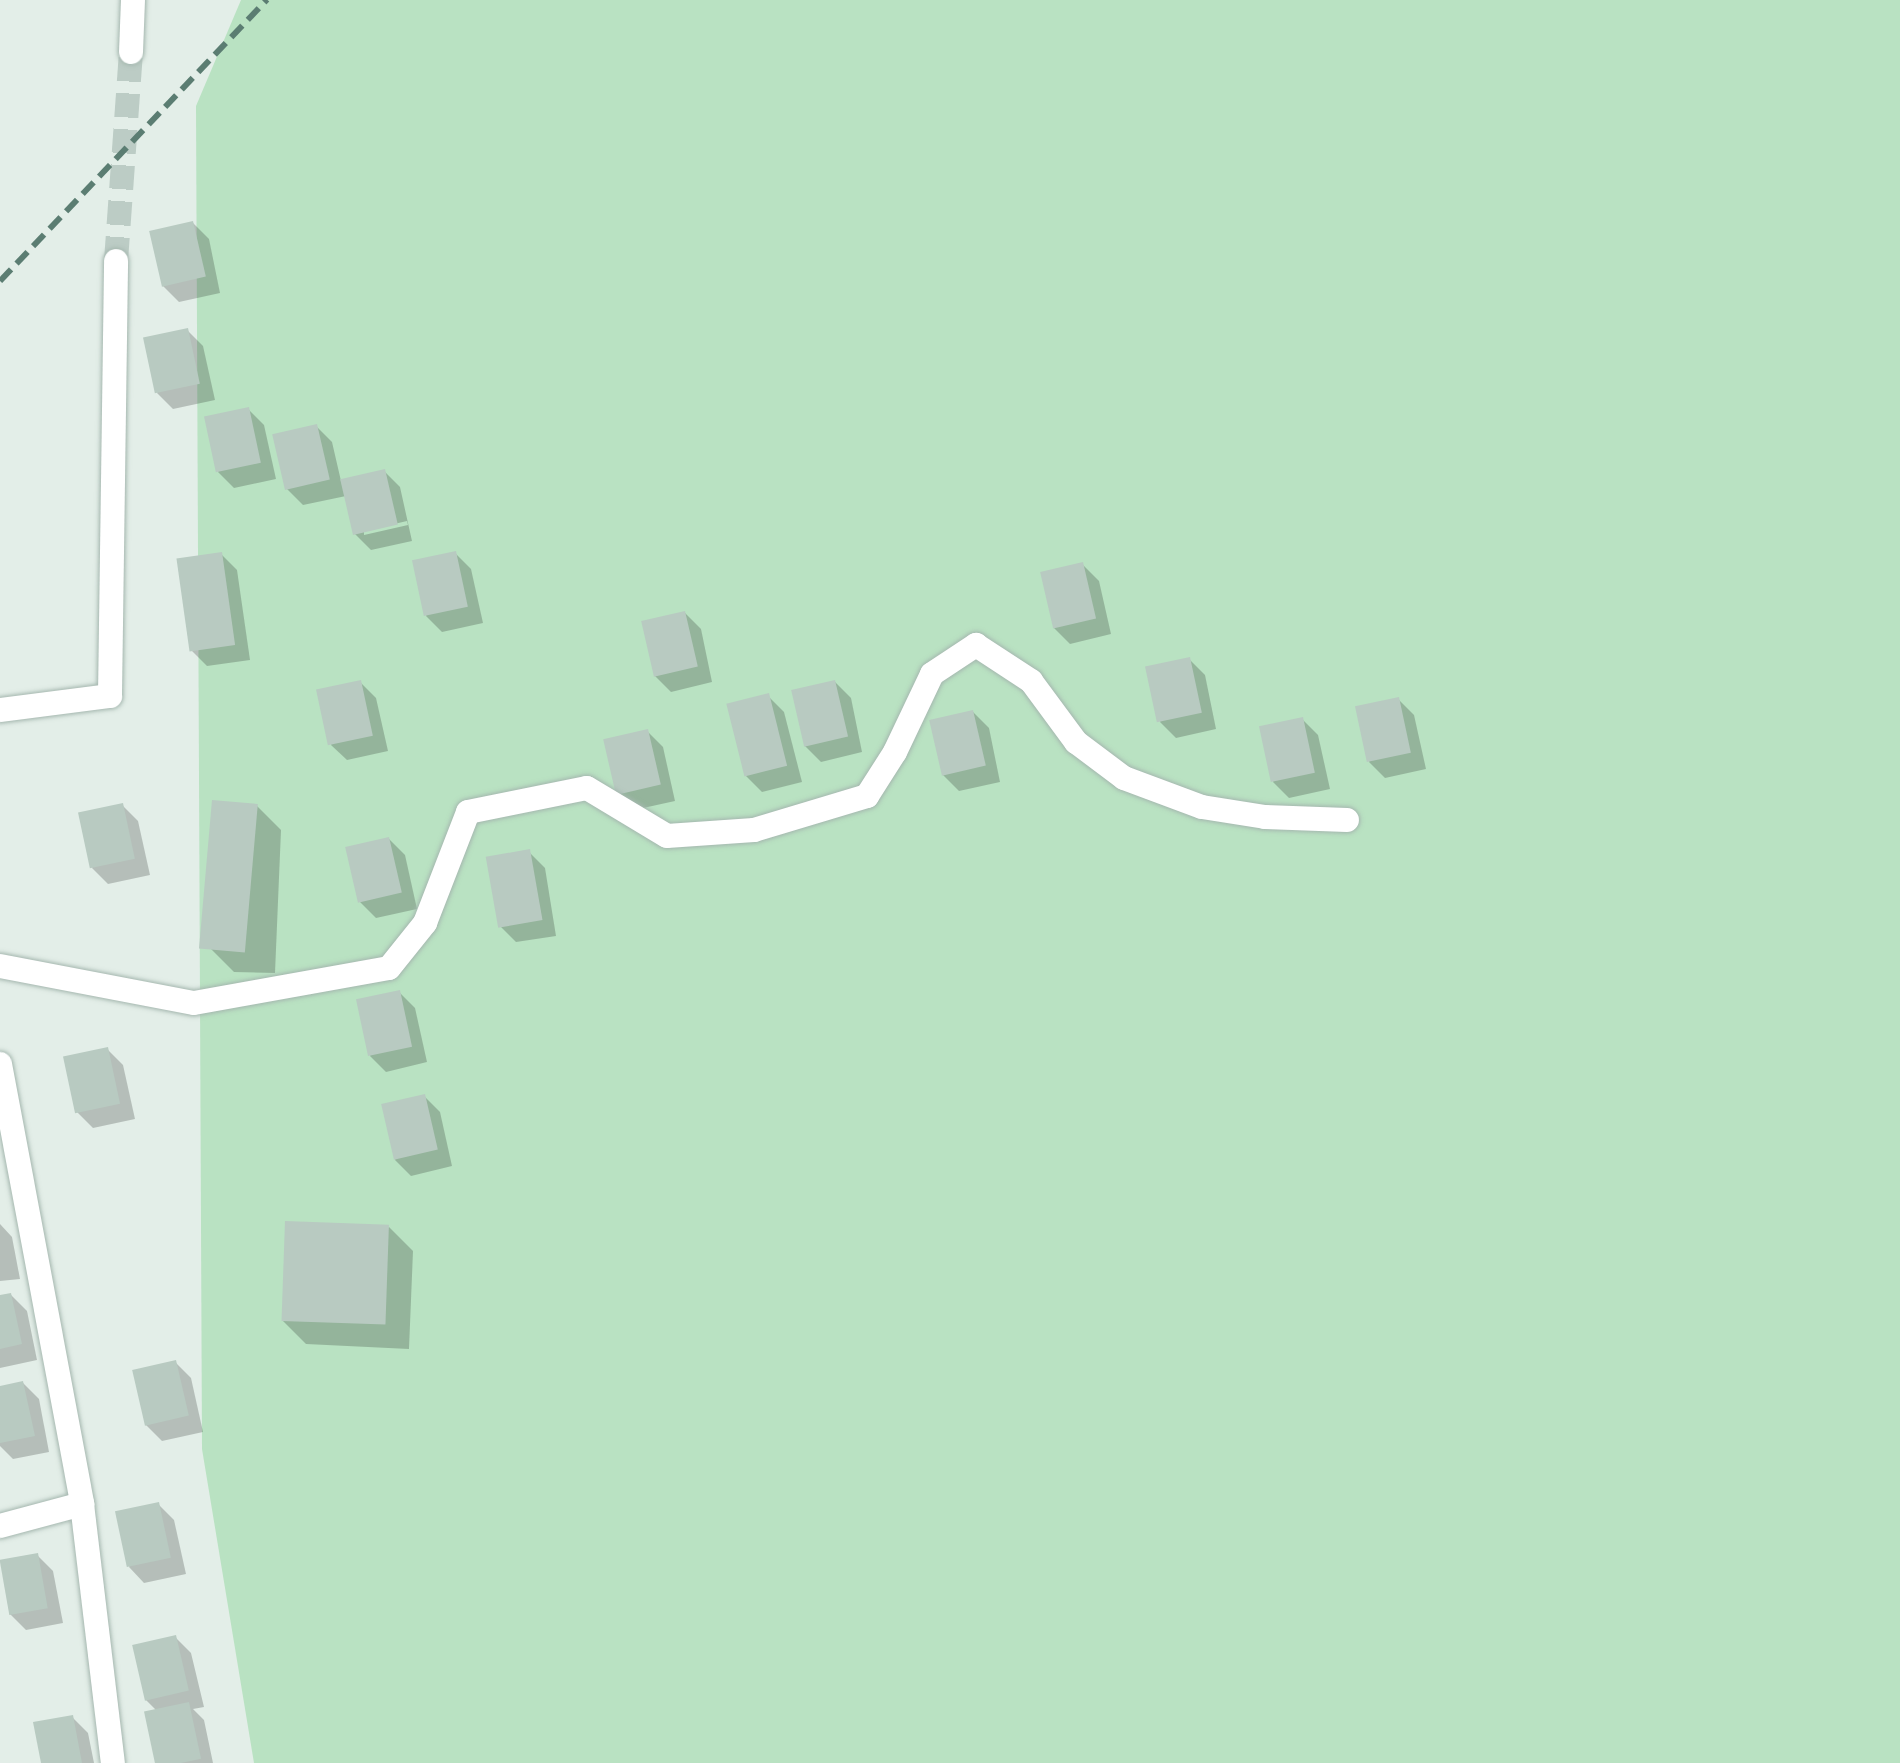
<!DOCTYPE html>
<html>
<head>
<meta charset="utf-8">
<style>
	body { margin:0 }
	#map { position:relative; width:1900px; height:1763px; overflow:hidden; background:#e3eee8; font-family:"Space Grotesk",sans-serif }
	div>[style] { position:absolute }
	.green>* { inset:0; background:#b9e2c2 }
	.shadow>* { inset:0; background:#0003 }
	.building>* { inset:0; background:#b8cac1; transform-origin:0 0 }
	.minor-tunnel>* { height:24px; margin-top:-12px; transform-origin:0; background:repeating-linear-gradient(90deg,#bcccc5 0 24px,transparent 0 36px) }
	.roads { filter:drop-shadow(0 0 2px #a5b7af) drop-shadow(0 0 2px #a5b7af) }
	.minor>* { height:24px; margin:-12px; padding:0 12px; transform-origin:12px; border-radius:12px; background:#fff }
	.rail>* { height:6px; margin-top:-3px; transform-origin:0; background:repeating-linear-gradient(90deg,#5b7d72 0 16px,transparent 0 24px) }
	span { translate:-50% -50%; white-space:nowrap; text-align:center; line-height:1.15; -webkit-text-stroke:8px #f4faf7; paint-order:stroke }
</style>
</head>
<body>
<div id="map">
	<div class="green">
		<div style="clip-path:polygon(241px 0,1900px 0,1900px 1763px,254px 1763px,202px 1449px,196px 106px)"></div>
	</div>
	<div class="shadow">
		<div style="clip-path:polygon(193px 223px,209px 239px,220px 293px,179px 302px,163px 286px)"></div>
		<div style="clip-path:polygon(187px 330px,203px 346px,215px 400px,173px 409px,157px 393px)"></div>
		<div style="clip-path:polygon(248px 409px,264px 425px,276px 479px,234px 488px,218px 472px)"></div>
		<div style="clip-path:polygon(evenodd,316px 426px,332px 442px,341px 481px,384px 471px,400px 487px,412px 541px,371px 550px,355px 534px,346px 496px,303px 505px,287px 489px,316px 426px,407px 521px,408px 525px,364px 535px,364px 531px,407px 521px)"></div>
		<div style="clip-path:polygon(455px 553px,471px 569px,483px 623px,442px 632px,426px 616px)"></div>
		<div style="clip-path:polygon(221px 554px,237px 570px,250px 660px,207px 666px,191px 650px)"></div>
		<div style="clip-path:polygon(1083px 565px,1099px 581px,1111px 634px,1070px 644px,1054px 628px)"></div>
		<div style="clip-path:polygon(685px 613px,701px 629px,712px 682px,671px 692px,655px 676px)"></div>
		<div style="clip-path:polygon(1189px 659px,1205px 675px,1216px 729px,1176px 738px,1160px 722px)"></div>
		<div style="clip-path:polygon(360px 682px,376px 698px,388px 751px,347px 760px,331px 745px)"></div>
		<div style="clip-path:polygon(835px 682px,851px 698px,862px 752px,821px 762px,805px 746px)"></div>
		<div style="clip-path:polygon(768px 696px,784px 712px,802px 782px,762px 792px,746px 776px)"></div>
		<div style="clip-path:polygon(1398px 699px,1414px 715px,1426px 769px,1385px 778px,1369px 762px)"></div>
		<div style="clip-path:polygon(973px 712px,989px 728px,1000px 782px,959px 791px,943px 775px)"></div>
		<div style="clip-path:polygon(1302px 719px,1318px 735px,1330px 789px,1289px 798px,1273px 782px)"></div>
		<div style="clip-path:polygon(647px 731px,663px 747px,675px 801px,634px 810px,618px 794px)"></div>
		<div style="clip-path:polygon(122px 805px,138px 821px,150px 875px,108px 884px,92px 868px)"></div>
		<div style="clip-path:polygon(257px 806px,281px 830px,275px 973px,234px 972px,210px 948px)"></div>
		<div style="clip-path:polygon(389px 839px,405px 855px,417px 909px,376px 918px,360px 902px)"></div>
		<div style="clip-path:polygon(529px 852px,545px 868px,556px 936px,516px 942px,500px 926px)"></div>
		<div style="clip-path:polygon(399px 992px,415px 1008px,427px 1062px,386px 1072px,370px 1056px)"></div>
		<div style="clip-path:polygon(107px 1049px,123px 1065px,135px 1119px,93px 1128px,77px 1112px)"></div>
		<div style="clip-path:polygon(424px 1096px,440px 1112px,452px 1166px,411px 1176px,395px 1160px)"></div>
		<div style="clip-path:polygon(0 1224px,12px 1237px,20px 1279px,0 1281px)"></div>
		<div style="clip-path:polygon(389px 1227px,413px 1251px,409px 1349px,306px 1344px,282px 1320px)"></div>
		<div style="clip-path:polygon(11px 1295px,27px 1311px,37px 1360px,0 1368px,0 1297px)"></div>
		<div style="clip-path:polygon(175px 1362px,191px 1378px,203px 1432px,162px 1441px,146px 1425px)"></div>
		<div style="clip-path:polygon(23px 1383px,39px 1399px,49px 1452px,13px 1459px,0 1446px,0 1388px)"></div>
		<div style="clip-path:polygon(158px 1504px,174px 1520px,186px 1574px,144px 1583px,129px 1567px)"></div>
		<div style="clip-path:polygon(37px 1555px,53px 1571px,63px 1623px,26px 1630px,10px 1614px)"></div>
		<div style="clip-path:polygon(175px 1637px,191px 1653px,204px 1707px,193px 1709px,204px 1720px,213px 1763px,158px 1763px,147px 1714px,158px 1712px,146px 1700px)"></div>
		<div style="clip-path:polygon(72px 1717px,88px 1733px,94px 1763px,43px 1763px)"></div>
	</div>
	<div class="building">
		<div style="left:193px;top:221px;width:57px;height:45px;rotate:77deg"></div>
		<div style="left:188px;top:328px;width:57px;height:46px;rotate:78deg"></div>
		<div style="left:249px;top:407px;width:57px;height:46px;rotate:78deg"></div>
		<div style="left:317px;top:424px;width:57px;height:46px;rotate:77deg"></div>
		<div style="left:385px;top:469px;width:57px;height:46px;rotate:77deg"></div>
		<div style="left:456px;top:551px;width:57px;height:45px;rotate:78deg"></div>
		<div style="left:222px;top:552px;width:94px;height:46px;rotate:82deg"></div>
		<div style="left:1083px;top:562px;width:58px;height:44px;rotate:77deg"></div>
		<div style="left:685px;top:611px;width:57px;height:45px;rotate:77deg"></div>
		<div style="left:1190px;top:657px;width:57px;height:46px;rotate:78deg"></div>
		<div style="left:361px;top:680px;width:57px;height:46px;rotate:78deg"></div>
		<div style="left:835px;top:680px;width:58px;height:45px;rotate:77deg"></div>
		<div style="left:769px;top:693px;width:75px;height:44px;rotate:76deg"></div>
		<div style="left:1399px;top:697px;width:57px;height:45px;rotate:78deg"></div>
		<div style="left:973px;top:710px;width:57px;height:45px;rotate:77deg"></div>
		<div style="left:1303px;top:717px;width:57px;height:45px;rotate:78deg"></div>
		<div style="left:648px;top:729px;width:57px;height:46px;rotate:77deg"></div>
		<div style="left:212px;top:800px;width:46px;height:149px;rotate:5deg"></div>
		<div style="left:123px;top:803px;width:57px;height:46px;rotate:78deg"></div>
		<div style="left:389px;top:837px;width:57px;height:45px;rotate:77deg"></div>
		<div style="left:530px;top:849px;width:72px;height:45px;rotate:80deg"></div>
		<div style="left:400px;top:990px;width:58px;height:45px;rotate:78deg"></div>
		<div style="left:108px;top:1047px;width:58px;height:46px;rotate:78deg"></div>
		<div style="left:425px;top:1094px;width:57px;height:45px;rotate:77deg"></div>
		<div style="left:285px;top:1221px;width:104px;height:100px;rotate:2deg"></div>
		<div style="clip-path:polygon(11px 1293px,22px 1344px,0 1349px,0 1295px)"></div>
		<div style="left:176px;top:1360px;width:57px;height:45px;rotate:77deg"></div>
		<div style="clip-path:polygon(23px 1381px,35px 1436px,0 1443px,0 1386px)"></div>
		<div style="left:159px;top:1502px;width:57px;height:45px;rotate:78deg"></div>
		<div style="left:38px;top:1553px;width:56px;height:39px;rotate:80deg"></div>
		<div style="left:176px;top:1635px;width:57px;height:45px;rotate:77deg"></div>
		<div style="left:189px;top:1702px;width:58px;height:46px;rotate:78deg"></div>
		<div style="clip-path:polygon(73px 1715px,82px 1763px,41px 1763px,33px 1722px)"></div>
	</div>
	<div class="minor-tunnel">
		<div style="left:116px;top:261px;width:210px;rotate:-85.9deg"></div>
	</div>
	<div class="roads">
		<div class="minor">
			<div style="left:131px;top:52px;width:52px;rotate:-87.8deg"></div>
			<div style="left:0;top:710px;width:111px;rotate:-7.3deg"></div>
			<div style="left:110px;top:696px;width:435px;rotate:-89.2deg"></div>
			<div style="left:0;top:966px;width:197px;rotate:10.8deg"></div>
			<div style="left:194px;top:1003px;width:198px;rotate:-10.2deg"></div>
			<div style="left:389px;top:968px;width:58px;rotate:-51.3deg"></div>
			<div style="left:425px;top:923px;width:119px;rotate:-68.8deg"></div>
			<div style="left:468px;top:812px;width:121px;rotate:-11.4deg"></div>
			<div style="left:587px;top:788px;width:93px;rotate:31deg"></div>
			<div style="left:667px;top:836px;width:87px;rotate:-3.9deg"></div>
			<div style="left:754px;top:830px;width:118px;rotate:-16.7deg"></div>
			<div style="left:867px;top:796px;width:52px;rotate:-57.5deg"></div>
			<div style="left:895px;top:752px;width:86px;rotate:-64.6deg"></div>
			<div style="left:932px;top:674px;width:53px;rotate:-33.4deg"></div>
			<div style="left:976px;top:645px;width:66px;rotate:33.2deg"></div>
			<div style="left:1031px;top:681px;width:76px;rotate:53.6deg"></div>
			<div style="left:1076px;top:742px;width:60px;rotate:36.9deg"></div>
			<div style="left:1124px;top:778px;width:83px;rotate:20.4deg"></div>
			<div style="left:1202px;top:807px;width:64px;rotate:9deg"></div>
			<div style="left:1265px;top:817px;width:82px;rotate:2.1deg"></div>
			<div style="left:0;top:1064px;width:448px;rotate:79.4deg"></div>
			<div style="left:82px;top:1504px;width:261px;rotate:83.2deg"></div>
			<div style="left:0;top:1526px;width:85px;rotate:-15deg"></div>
		</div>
	</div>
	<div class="rail">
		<div style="left:0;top:281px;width:388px;rotate:-46.5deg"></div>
	</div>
</div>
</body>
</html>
